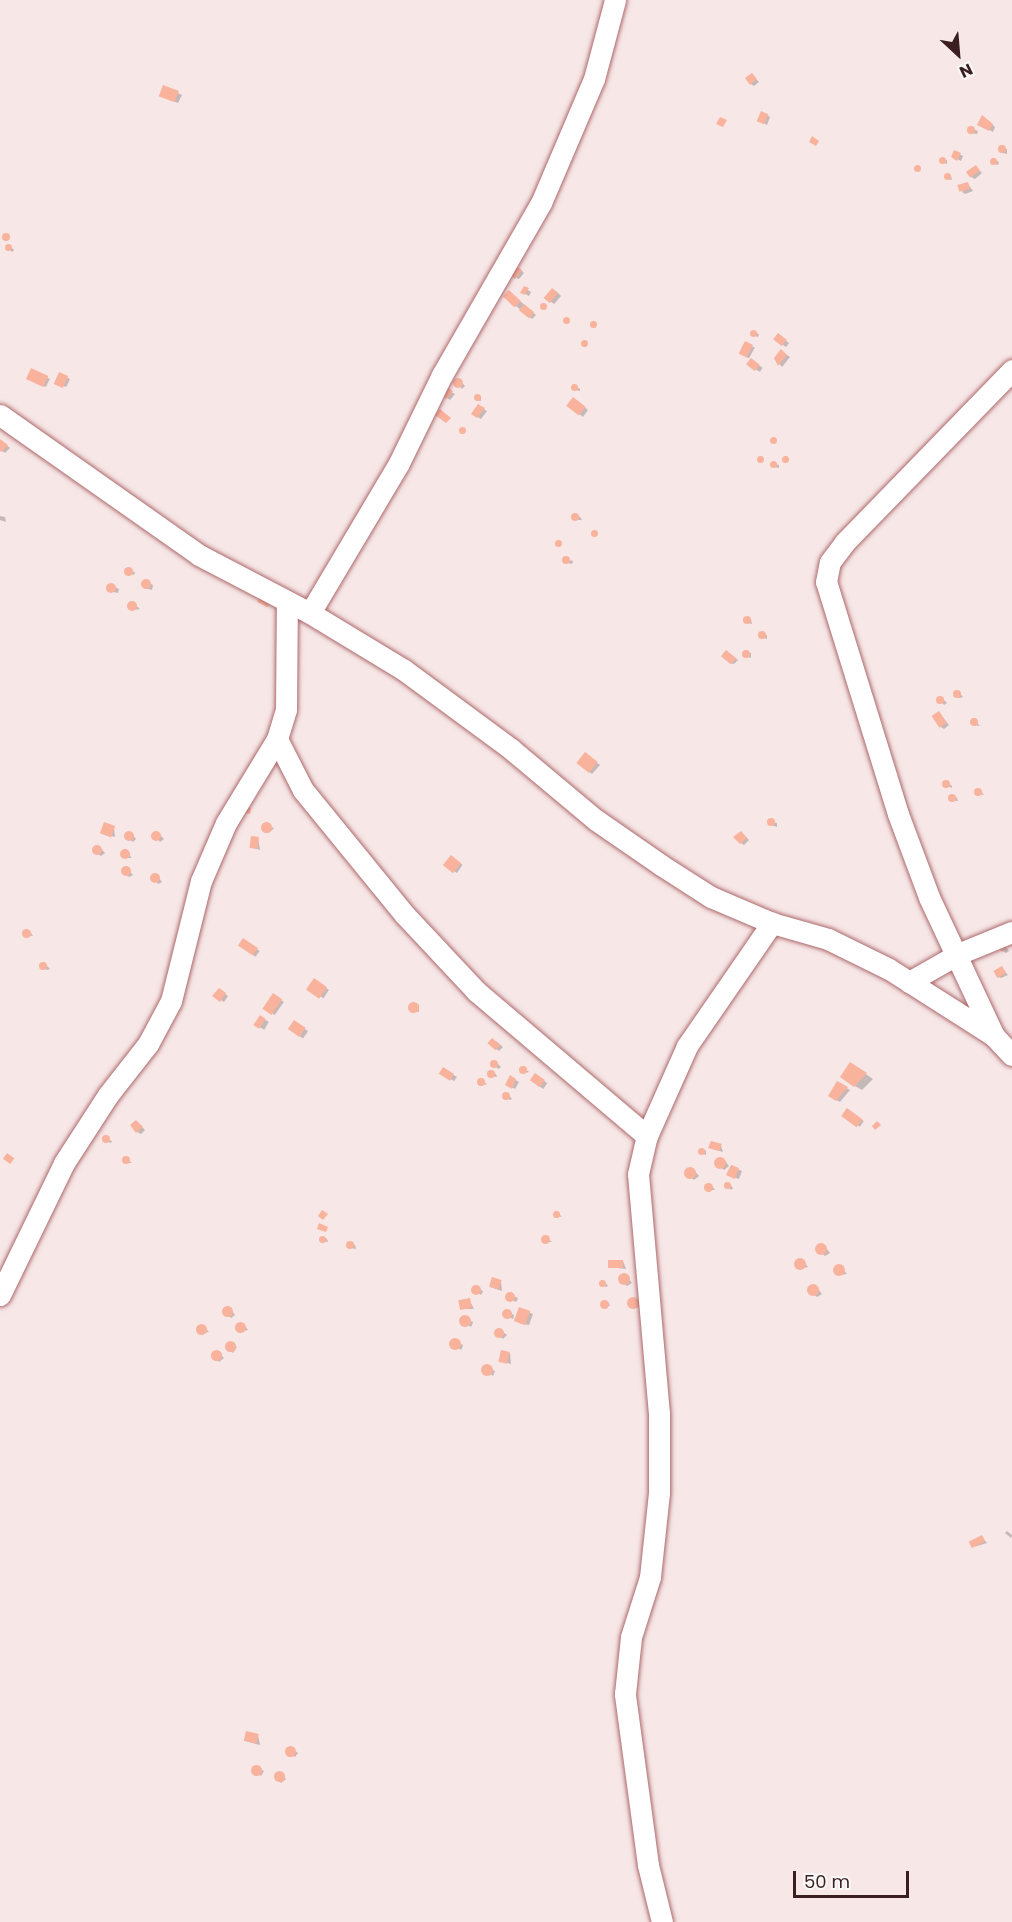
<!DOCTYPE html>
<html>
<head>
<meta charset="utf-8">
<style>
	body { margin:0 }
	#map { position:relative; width:1012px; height:1922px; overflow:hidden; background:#f7e7e7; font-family:Poppins,sans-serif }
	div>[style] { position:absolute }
	.shadow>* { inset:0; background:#0003; transform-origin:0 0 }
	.building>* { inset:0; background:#f9b29c; transform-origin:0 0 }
	.round { border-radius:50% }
	.roads { filter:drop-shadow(0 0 2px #ad686b) drop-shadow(0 0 2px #ad686b) }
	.minor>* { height:21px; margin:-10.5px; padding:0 10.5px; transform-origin:10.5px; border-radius:10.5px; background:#fff }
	span { translate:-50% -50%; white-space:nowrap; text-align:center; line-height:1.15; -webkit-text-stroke:4.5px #f8f8f8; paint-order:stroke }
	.north { position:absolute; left:928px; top:24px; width:60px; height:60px; -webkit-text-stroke:4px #f8f8f8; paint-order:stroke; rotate:154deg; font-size:16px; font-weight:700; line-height:24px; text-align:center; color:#3b1e1f }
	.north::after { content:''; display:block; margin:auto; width:21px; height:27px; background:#3b1e1f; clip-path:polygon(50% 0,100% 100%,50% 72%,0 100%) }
	.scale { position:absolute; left:793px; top:1871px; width:116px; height:27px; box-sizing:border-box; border:3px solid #3b1e1f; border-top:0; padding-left:8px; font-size:18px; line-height:21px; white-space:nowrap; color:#3b1e1f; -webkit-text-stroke:4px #f8f8f8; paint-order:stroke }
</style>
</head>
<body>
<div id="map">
	<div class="shadow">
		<div style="clip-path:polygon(752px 75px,759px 82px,754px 86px,751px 84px)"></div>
		<div style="clip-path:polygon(164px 87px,182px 95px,178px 103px,163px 97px)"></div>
		<div style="clip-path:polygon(761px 112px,770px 117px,767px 125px,758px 120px)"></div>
		<div style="clip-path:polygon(986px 119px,995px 127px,993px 132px,979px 124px)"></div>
		<div style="clip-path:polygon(971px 128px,978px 131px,977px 134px,970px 133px)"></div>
		<div style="clip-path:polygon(1000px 148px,1007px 149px,1007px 154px,1000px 152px)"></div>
		<div style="clip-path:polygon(955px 152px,963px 156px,961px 161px,952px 156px)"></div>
		<div style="clip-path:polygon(993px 159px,999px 162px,998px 165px,992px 163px)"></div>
		<div style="clip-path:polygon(941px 160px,947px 160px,947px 164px,941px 162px)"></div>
		<div style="clip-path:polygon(976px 167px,982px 173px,975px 179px,971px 177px)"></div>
		<div style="clip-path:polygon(945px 175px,951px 176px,952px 180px,946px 178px)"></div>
		<div style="clip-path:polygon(968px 184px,973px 191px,965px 194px,962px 192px)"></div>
		<div style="clip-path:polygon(7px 246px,9px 245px,14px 250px,12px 252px)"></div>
		<div style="clip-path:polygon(520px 269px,524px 273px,519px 279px,516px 278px)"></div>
		<div style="clip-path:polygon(525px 288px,531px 292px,529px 296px,522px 292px)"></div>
		<div style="clip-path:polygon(556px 291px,561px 296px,554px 304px,546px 298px)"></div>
		<div style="clip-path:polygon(512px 294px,536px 315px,532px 319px,516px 306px)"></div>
		<div style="clip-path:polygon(751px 332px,759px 334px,758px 337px,751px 334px)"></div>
		<div style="clip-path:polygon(781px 337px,789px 343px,786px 347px,775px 339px)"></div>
		<div style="left:746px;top:343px;width:10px;height:12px;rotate:29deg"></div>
		<div style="clip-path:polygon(784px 353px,790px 357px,782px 367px,775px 358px)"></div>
		<div style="left:751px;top:360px;width:14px;height:5px;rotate:34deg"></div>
		<div style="left:32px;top:370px;width:20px;height:9px;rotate:27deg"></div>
		<div style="left:59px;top:374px;width:12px;height:9px;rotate:24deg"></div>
		<div style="clip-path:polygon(460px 380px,465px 386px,462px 389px,455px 381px)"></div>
		<div style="clip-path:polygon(574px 386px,580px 389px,580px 391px,573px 389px)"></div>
		<div style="clip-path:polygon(446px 389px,455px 394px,450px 400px,442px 394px)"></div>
		<div style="clip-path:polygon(478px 395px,481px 397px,481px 401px,475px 399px)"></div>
		<div style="clip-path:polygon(576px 400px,588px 410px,583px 417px,568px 405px)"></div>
		<div style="clip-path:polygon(479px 406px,487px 411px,481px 419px,473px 414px)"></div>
		<div style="clip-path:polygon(0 440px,10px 448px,5px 453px,0 449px)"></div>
		<div style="clip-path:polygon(772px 463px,779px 465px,779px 468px,772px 466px)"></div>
		<div style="clip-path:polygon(577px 515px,580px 517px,582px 520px,574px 520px)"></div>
		<div style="clip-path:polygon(0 516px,5px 517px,6px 522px,0 520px)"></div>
		<div style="clip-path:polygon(564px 559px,573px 561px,572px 564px,565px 562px)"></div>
		<div style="clip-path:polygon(126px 570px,135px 572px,134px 575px,127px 573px)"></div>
		<div style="clip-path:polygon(145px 581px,153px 585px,152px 590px,144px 588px)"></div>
		<div style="clip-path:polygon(111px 585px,119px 589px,118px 593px,109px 591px)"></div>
		<div style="clip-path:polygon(131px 603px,134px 604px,140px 609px,133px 610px)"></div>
		<div style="clip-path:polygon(745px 619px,751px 619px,752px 624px,745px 622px)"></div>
		<div style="clip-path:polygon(761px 634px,767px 635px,767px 639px,761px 637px)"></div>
		<div style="clip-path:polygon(744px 652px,751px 653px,751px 658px,745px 656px)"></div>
		<div style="clip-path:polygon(729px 653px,738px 660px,734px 664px,731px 663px)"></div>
		<div style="clip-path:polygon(956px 693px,959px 692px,963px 697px,959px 698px)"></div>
		<div style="clip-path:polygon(942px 698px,947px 703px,944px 705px,939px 699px)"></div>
		<div style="clip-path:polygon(939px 713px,949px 725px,944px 729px,941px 727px)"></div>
		<div style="clip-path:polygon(973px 721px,976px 722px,980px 726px,974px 725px)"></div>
		<div style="clip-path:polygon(588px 756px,600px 765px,592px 774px,578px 763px)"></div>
		<div style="clip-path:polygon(946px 782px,952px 786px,952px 788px,944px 784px)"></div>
		<div style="clip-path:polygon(978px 790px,981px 791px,984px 795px,979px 794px)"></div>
		<div style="clip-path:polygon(954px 796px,957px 798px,958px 801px,951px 800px)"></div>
		<div style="clip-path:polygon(769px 821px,777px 823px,777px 827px,769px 824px)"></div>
		<div style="clip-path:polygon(265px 824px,274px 828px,269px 833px,262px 828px)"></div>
		<div style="clip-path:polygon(114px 828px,115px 837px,105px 834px)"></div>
		<div style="clip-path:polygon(741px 832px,749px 840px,744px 845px,741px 843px)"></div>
		<div style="clip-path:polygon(131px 833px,136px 839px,133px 842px,126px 836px)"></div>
		<div style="clip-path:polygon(158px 833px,164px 839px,160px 842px,154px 834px)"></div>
		<div style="clip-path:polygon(258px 838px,260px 850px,251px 847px)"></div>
		<div style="clip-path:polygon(100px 847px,105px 853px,101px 856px,94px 851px)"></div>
		<div style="clip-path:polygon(124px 851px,127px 853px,132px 858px,125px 858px)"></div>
		<div style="left:451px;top:857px;width:14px;height:10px;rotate:34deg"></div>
		<div style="clip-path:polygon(128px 869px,133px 875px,129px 877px,123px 872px)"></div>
		<div style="clip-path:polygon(157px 875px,162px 882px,158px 884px,153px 876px)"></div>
		<div style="clip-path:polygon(28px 931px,31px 933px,33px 936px,24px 935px)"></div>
		<div style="left:244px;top:940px;width:19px;height:7px;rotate:35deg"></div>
		<div style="clip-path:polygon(1005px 945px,1009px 951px,1006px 953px,1002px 951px)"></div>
		<div style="clip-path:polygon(45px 964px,50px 969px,47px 970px,41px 966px)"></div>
		<div style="clip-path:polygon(1002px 968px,1008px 975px,1001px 978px,998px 977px)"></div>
		<div style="left:314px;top:980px;width:18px;height:10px;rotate:34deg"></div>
		<div style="clip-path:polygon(219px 990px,228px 996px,224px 1002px,214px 996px)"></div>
		<div style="left:274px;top:995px;width:12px;height:16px;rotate:35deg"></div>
		<div style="clip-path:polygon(416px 1003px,419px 1005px,419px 1012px,411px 1010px,411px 1005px)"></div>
		<div style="left:260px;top:1017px;width:10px;height:9px;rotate:29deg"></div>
		<div style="left:295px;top:1022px;width:16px;height:9px;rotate:35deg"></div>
		<div style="clip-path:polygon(496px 1041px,503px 1047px,499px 1051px,490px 1043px)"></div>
		<div style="clip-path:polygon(496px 1062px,501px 1067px,498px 1069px,493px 1063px)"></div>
		<div style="clip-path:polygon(521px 1068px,524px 1068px,529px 1072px,525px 1073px)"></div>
		<div style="clip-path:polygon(857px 1068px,873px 1079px,862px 1090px,855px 1086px)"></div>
		<div style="clip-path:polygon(443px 1069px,457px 1077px,454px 1081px,441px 1074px)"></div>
		<div style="clip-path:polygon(493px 1072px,496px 1074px,497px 1077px,490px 1076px)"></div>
		<div style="left:536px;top:1075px;width:14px;height:7px;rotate:36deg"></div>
		<div style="clip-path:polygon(510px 1077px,519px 1082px,515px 1089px,507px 1084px)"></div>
		<div style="clip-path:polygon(481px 1080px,484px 1081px,487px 1085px,482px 1084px)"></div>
		<div style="clip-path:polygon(838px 1083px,850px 1090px,840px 1102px,830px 1096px)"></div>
		<div style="clip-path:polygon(508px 1094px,512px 1099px,510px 1100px,504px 1096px)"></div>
		<div style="left:847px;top:1110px;width:20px;height:7px;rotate:33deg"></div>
		<div style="clip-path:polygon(139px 1124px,145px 1130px,141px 1134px,137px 1132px)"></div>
		<div style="clip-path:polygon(104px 1138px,112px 1141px,111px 1143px,104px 1141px)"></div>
		<div style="clip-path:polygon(721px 1146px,723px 1152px,713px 1149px)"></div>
		<div style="clip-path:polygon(703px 1149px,706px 1151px,706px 1155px,700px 1153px)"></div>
		<div style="clip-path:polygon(125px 1158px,128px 1160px,132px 1163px,126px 1163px)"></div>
		<div style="clip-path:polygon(723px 1158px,729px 1166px,724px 1170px,716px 1163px)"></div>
		<div style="clip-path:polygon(731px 1167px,742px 1171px,739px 1179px,731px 1176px)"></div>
		<div style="clip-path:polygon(693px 1169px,699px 1176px,694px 1180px,686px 1173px)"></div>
		<div style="clip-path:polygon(729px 1183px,733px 1188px,731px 1190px,726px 1185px)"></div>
		<div style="clip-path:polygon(710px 1185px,713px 1187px,715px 1190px,706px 1190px)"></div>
		<div style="clip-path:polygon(556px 1212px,559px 1214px,562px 1217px,557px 1216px)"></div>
		<div style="clip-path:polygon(544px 1236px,547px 1238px,552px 1242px,545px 1242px)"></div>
		<div style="clip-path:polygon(323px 1237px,327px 1239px,328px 1242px,320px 1241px)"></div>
		<div style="clip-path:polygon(349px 1244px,355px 1245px,356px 1249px,351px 1248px)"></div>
		<div style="clip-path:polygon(824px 1245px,830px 1253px,825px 1256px,817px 1250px)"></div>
		<div style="clip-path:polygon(802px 1259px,808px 1267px,799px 1269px,796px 1261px)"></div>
		<div style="clip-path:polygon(623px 1261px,626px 1269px,609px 1267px)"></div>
		<div style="clip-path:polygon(838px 1265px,841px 1267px,847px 1274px,839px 1275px,835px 1270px)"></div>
		<div style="clip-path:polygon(626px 1275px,632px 1283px,627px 1286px,620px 1280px)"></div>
		<div style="clip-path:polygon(604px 1281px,608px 1286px,606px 1287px,601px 1283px)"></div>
		<div style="clip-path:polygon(501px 1282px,502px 1291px,490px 1287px)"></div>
		<div style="clip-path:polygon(816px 1286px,822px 1294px,817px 1297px,809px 1291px)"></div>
		<div style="left:475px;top:1287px;width:9px;height:4px;rotate:27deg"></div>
		<div style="clip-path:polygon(509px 1294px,518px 1298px,516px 1302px,508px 1298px)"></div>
		<div style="clip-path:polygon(632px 1298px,635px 1300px,641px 1307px,633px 1308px,628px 1303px)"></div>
		<div style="clip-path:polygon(469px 1299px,474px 1309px,462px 1309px)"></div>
		<div style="clip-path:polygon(606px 1301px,609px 1303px,610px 1306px,602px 1306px)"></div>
		<div style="clip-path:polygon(230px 1308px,235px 1315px,231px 1318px,224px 1312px)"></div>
		<div style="clip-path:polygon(520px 1309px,533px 1314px,529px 1325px,519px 1323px)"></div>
		<div style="clip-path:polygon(506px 1311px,514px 1315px,513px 1319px,504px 1315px)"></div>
		<div style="left:463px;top:1318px;width:11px;height:5px;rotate:22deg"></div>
		<div style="clip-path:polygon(243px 1323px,248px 1330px,240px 1332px,237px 1325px)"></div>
		<div style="clip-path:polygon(200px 1325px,203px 1326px,209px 1332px,202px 1333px,197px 1329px)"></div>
		<div style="clip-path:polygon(499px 1329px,507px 1335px,503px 1339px,496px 1333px)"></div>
		<div style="left:453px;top:1341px;width:11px;height:5px;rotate:22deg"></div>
		<div style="clip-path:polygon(229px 1343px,237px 1347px,233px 1353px,226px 1347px)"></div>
		<div style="clip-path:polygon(218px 1352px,224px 1358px,219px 1362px,212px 1356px)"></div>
		<div style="clip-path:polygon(510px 1353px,511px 1364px,500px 1361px)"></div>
		<div style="left:486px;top:1367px;width:10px;height:5px;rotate:24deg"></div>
		<div style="clip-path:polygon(1007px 1531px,1012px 1535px,1011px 1538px,1005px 1533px)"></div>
		<div style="clip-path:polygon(982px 1537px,987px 1543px,974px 1547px)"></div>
		<div style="clip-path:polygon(258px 1735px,260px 1745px,245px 1741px)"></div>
		<div style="clip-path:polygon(290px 1747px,298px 1753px,295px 1757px,287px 1752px)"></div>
		<div style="clip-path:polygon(255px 1766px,264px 1771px,261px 1776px,252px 1770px)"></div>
		<div style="clip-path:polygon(280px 1772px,286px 1779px,281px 1783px,275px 1775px)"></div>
	</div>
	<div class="building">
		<div style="clip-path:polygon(752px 73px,757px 79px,750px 85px,745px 78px)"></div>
		<div style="left:163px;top:85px;width:17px;height:12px;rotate:21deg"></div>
		<div style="left:761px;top:111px;width:8px;height:11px;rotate:23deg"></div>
		<div style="clip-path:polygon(982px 115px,993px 124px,989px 131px,977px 125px)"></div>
		<div style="clip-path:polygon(720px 117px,727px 120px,723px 127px,716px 124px)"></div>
		<div class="round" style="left:967px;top:126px;width:8px;height:8px"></div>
		<div style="clip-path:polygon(812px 136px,819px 141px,816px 146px,809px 142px)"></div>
		<div class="round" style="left:998px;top:145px;width:8px;height:8px"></div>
		<div style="clip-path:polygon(954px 150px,961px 153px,957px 161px,951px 157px)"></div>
		<div class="round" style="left:938.5px;top:156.5px;width:7px;height:7px"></div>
		<div class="round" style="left:989.5px;top:157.5px;width:7px;height:7px"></div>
		<div class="round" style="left:913.5px;top:164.5px;width:7px;height:7px"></div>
		<div style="left:976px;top:165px;width:7px;height:12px;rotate:56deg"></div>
		<div class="round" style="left:943.5px;top:172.5px;width:7px;height:7px"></div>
		<div style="left:968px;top:182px;width:7px;height:11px;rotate:74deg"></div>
		<div class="round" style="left:2px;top:233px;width:8px;height:8px"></div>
		<div class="round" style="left:4.5px;top:243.5px;width:7px;height:7px"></div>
		<div style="clip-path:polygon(516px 266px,522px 270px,515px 279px,509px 274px)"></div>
		<div style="clip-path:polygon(524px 286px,529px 288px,525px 295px,520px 293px)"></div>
		<div style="left:552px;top:288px;width:8px;height:13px;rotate:40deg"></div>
		<div style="left:509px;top:290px;width:16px;height:9px;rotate:43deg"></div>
		<div class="round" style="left:539.5px;top:302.5px;width:7px;height:7px"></div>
		<div style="left:524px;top:304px;width:13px;height:8px;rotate:39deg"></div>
		<div class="round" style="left:562.5px;top:316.5px;width:7px;height:7px"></div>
		<div class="round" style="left:589.5px;top:320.5px;width:7px;height:7px"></div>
		<div class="round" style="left:749.5px;top:329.5px;width:7px;height:7px"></div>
		<div style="left:778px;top:333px;width:11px;height:8px;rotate:38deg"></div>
		<div class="round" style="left:580.5px;top:339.5px;width:7px;height:7px"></div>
		<div style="left:745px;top:341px;width:9px;height:14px;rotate:27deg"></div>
		<div style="clip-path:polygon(781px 349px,787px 355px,778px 366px,774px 358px)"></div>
		<div style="left:751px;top:358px;width:11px;height:8px;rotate:38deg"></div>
		<div style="left:31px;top:368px;width:19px;height:12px;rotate:25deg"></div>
		<div style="left:59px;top:372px;width:10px;height:13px;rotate:24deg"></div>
		<div class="round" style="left:453px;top:378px;width:10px;height:10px"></div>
		<div class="round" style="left:570.5px;top:383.5px;width:7px;height:7px"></div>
		<div style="clip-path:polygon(446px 387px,453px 391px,447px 399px,440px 395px)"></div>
		<div class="round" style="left:473.5px;top:393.5px;width:7px;height:7px"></div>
		<div style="left:573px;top:397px;width:16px;height:11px;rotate:38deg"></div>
		<div style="clip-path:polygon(478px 404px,485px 408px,477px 418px,471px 414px)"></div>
		<div style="clip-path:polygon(440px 409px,451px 418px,446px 423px,435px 415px)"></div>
		<div class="round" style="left:458.5px;top:426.5px;width:7px;height:7px"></div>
		<div class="round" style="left:769.5px;top:436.5px;width:7px;height:7px"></div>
		<div style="clip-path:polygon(0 439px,8px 445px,2px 452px,0 451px)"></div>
		<div class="round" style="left:756.5px;top:455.5px;width:7px;height:7px"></div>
		<div class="round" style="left:781.5px;top:455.5px;width:7px;height:7px"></div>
		<div class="round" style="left:769.5px;top:460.5px;width:7px;height:7px"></div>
		<div class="round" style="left:571px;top:513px;width:8px;height:8px"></div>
		<div class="round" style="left:590.5px;top:529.5px;width:7px;height:7px"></div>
		<div class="round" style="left:554.5px;top:539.5px;width:7px;height:7px"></div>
		<div class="round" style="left:562px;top:556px;width:8px;height:8px"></div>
		<div class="round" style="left:123.5px;top:566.5px;width:9px;height:9px"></div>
		<div class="round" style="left:141px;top:579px;width:10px;height:10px"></div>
		<div class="round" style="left:106px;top:583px;width:10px;height:10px"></div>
		<div style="left:259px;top:598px;width:12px;height:4px;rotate:31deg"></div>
		<div class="round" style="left:127px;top:601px;width:10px;height:10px"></div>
		<div class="round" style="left:743px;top:616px;width:8px;height:8px"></div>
		<div class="round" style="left:758px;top:631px;width:8px;height:8px"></div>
		<div style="left:726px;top:650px;width:13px;height:8px;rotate:39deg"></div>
		<div class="round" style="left:742px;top:650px;width:8px;height:8px"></div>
		<div class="round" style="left:953px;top:690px;width:8px;height:8px"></div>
		<div class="round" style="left:936px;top:696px;width:8px;height:8px"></div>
		<div style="left:939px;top:711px;width:14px;height:9px;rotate:56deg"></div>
		<div class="round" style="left:970px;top:718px;width:8px;height:8px"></div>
		<div style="left:585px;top:752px;width:16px;height:14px;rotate:38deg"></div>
		<div class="round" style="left:942px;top:780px;width:8px;height:8px"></div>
		<div class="round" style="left:974px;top:788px;width:8px;height:8px"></div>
		<div class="round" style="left:948px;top:794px;width:8px;height:8px"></div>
		<div style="clip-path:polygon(246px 806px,251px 808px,250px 814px,244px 813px)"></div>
		<div class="round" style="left:767px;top:818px;width:8px;height:8px"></div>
		<div class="round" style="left:260.5px;top:821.5px;width:11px;height:11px"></div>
		<div style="left:104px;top:822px;width:12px;height:12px;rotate:20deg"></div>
		<div style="clip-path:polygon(741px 831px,747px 838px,740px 844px,733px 837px)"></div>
		<div class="round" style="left:124px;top:831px;width:10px;height:10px"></div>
		<div class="round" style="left:151px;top:831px;width:10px;height:10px"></div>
		<div style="left:251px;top:836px;width:8px;height:12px;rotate:7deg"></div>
		<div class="round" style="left:92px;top:845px;width:10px;height:10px"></div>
		<div class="round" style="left:120px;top:849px;width:10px;height:10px"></div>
		<div style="left:451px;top:855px;width:13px;height:13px;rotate:39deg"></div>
		<div class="round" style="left:121px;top:866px;width:10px;height:10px"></div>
		<div class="round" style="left:150px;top:873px;width:10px;height:10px"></div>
		<div class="round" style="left:21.5px;top:928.5px;width:9px;height:9px"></div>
		<div style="left:243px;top:938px;width:18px;height:9px;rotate:34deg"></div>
		<div style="clip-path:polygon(1007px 945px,1002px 952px,997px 947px)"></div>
		<div class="round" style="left:39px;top:962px;width:8px;height:8px"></div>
		<div style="left:1002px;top:966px;width:8px;height:10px;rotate:60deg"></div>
		<div style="left:314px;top:978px;width:16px;height:14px;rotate:35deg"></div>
		<div style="clip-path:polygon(219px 988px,226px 993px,220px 1002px,212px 996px)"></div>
		<div style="left:273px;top:993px;width:11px;height:19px;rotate:34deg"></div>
		<div class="round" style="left:407.5px;top:1001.5px;width:11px;height:11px"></div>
		<div style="left:260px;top:1015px;width:7px;height:12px;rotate:34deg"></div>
		<div style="left:294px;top:1020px;width:14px;height:11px;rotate:34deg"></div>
		<div style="left:492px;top:1038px;width:11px;height:7px;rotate:41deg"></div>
		<div class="round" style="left:490px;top:1060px;width:8px;height:8px"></div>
		<div style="clip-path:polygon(850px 1062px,867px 1073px,854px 1087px,840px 1077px)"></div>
		<div class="round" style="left:519px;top:1066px;width:8px;height:8px"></div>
		<div style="left:443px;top:1067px;width:13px;height:8px;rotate:32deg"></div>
		<div class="round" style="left:487px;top:1070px;width:8px;height:8px"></div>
		<div style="left:535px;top:1073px;width:12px;height:9px;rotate:35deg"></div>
		<div style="clip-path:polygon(510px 1075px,516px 1079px,512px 1089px,505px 1085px)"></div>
		<div class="round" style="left:477px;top:1078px;width:8px;height:8px"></div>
		<div style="clip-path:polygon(837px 1081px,848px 1087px,836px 1101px,828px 1096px)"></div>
		<div class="round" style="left:502px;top:1092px;width:8px;height:8px"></div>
		<div style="left:847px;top:1108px;width:19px;height:10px;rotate:36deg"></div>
		<div style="clip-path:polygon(136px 1120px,143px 1127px,136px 1133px,130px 1125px)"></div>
		<div style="clip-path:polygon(877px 1121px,881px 1125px,875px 1130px,872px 1126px)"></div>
		<div class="round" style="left:102px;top:1135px;width:8px;height:8px"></div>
		<div style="clip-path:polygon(711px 1141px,722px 1144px,719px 1151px,708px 1148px)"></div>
		<div class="round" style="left:697.5px;top:1147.5px;width:7px;height:7px"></div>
		<div style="left:7px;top:1153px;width:9px;height:7px;rotate:36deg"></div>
		<div class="round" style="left:122px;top:1156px;width:8px;height:8px"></div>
		<div class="round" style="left:714px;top:1157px;width:12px;height:12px"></div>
		<div style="clip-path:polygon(731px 1165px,739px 1168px,735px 1179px,726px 1175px)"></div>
		<div class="round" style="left:684px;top:1167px;width:12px;height:12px"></div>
		<div class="round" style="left:723.5px;top:1181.5px;width:7px;height:7px"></div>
		<div class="round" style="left:703.5px;top:1182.5px;width:9px;height:9px"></div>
		<div style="clip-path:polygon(322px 1210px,328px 1214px,323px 1220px,318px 1216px)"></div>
		<div class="round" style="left:552.5px;top:1210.5px;width:7px;height:7px"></div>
		<div style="clip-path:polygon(319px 1223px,328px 1227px,326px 1232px,317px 1229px)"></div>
		<div class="round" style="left:540.5px;top:1234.5px;width:9px;height:9px"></div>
		<div class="round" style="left:318.5px;top:1235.5px;width:7px;height:7px"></div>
		<div class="round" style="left:346px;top:1241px;width:8px;height:8px"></div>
		<div class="round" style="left:815px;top:1243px;width:12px;height:12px"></div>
		<div class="round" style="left:794px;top:1258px;width:12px;height:12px"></div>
		<div style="left:608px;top:1260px;width:15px;height:8px"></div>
		<div class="round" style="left:833px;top:1264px;width:12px;height:12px"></div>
		<div class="round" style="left:618px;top:1273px;width:12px;height:12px"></div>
		<div style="left:492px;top:1277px;width:10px;height:10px;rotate:17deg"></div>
		<div class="round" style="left:598.5px;top:1279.5px;width:7px;height:7px"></div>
		<div class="round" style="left:807px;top:1284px;width:12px;height:12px"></div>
		<div class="round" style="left:471px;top:1285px;width:10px;height:10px"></div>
		<div class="round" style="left:505px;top:1292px;width:10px;height:10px"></div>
		<div class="round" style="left:627px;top:1297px;width:12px;height:12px"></div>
		<div style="left:470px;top:1298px;width:10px;height:12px;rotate:79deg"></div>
		<div class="round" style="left:599.5px;top:1299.5px;width:9px;height:9px"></div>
		<div class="round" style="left:221.5px;top:1305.5px;width:11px;height:11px"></div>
		<div style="left:519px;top:1307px;width:12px;height:15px;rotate:20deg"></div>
		<div class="round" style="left:502px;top:1309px;width:10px;height:10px"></div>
		<div class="round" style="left:459px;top:1315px;width:12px;height:12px"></div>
		<div class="round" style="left:234.5px;top:1321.5px;width:11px;height:11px"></div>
		<div class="round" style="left:195.5px;top:1323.5px;width:11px;height:11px"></div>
		<div class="round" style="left:494px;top:1328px;width:10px;height:10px"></div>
		<div class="round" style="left:449px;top:1338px;width:12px;height:12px"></div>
		<div class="round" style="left:224.5px;top:1340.5px;width:11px;height:11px"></div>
		<div class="round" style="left:210.5px;top:1349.5px;width:11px;height:11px"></div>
		<div style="left:501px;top:1350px;width:9px;height:12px;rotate:13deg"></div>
		<div class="round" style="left:481px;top:1364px;width:12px;height:12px"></div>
		<div style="left:982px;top:1535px;width:7px;height:15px;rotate:63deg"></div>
		<div style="left:246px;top:1731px;width:13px;height:10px;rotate:13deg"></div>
		<div class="round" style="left:284.5px;top:1745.5px;width:11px;height:11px"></div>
		<div class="round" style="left:250.5px;top:1764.5px;width:11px;height:11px"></div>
		<div class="round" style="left:273.5px;top:1770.5px;width:11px;height:11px"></div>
	</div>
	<div class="roads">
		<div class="minor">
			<div style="left:0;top:415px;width:243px;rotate:35.1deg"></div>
			<div style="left:199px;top:555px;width:125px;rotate:27.6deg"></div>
			<div style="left:310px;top:613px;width:110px;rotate:31.2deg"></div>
			<div style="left:404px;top:670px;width:133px;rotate:36.4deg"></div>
			<div style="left:511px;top:749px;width:111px;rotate:39.9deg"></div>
			<div style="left:596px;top:820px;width:79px;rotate:34.7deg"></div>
			<div style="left:661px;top:865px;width:59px;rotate:32.6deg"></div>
			<div style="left:711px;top:897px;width:66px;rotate:23.1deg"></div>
			<div style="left:772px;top:923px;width:58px;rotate:15.9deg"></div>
			<div style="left:828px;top:939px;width:68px;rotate:26.2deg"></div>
			<div style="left:889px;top:969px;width:125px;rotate:32.5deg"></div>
			<div style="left:994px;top:1036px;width:26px;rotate:47deg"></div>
			<div style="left:310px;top:613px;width:174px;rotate:-59.3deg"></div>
			<div style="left:399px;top:463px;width:98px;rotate:-64deg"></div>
			<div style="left:442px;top:375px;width:198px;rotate:-60.1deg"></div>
			<div style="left:541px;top:203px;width:135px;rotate:-66.9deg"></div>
			<div style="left:594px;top:79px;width:82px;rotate:-75.1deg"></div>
			<div style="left:277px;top:739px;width:57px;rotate:63deg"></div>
			<div style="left:303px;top:790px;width:161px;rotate:50.8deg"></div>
			<div style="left:405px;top:915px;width:104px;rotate:46.9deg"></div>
			<div style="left:476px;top:991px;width:224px;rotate:40.3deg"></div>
			<div style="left:909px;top:982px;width:56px;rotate:-29.7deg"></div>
			<div style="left:958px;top:954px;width:58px;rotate:-22.2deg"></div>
			<div style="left:994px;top:1036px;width:153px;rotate:-115.1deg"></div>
			<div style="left:929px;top:897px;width:89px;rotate:-110.5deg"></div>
			<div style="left:898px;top:814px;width:243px;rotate:-107.2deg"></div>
			<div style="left:826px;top:582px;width:20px;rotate:-79deg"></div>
			<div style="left:830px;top:562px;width:25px;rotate:-53deg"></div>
			<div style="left:845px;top:542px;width:240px;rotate:-45.8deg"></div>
			<div style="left:0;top:1295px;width:147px;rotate:-64.1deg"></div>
			<div style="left:64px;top:1163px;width:81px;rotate:-57.1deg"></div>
			<div style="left:108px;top:1095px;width:65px;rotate:-51.9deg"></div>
			<div style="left:148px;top:1044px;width:49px;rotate:-61.9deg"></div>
			<div style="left:171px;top:1001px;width:124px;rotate:-76deg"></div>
			<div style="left:201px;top:881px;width:63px;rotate:-66.7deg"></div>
			<div style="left:226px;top:823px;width:98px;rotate:-58.7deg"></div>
			<div style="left:277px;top:739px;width:31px;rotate:-73deg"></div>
			<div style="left:286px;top:709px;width:107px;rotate:-89.5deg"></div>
			<div style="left:662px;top:1922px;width:59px;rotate:-103.8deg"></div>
			<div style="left:648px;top:1865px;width:173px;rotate:-97.7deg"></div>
			<div style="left:625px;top:1694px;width:57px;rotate:-84deg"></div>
			<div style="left:631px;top:1637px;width:63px;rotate:-72.4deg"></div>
			<div style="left:650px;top:1577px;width:84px;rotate:-83.9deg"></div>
			<div style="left:659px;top:1493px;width:79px;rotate:-90deg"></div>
			<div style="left:659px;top:1414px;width:241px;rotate:-95deg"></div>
			<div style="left:638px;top:1174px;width:39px;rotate:-77deg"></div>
			<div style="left:647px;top:1136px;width:98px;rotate:-66deg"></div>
			<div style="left:687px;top:1046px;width:150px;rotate:-55.4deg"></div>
		</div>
	</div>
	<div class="north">N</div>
	<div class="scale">50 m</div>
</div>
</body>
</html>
